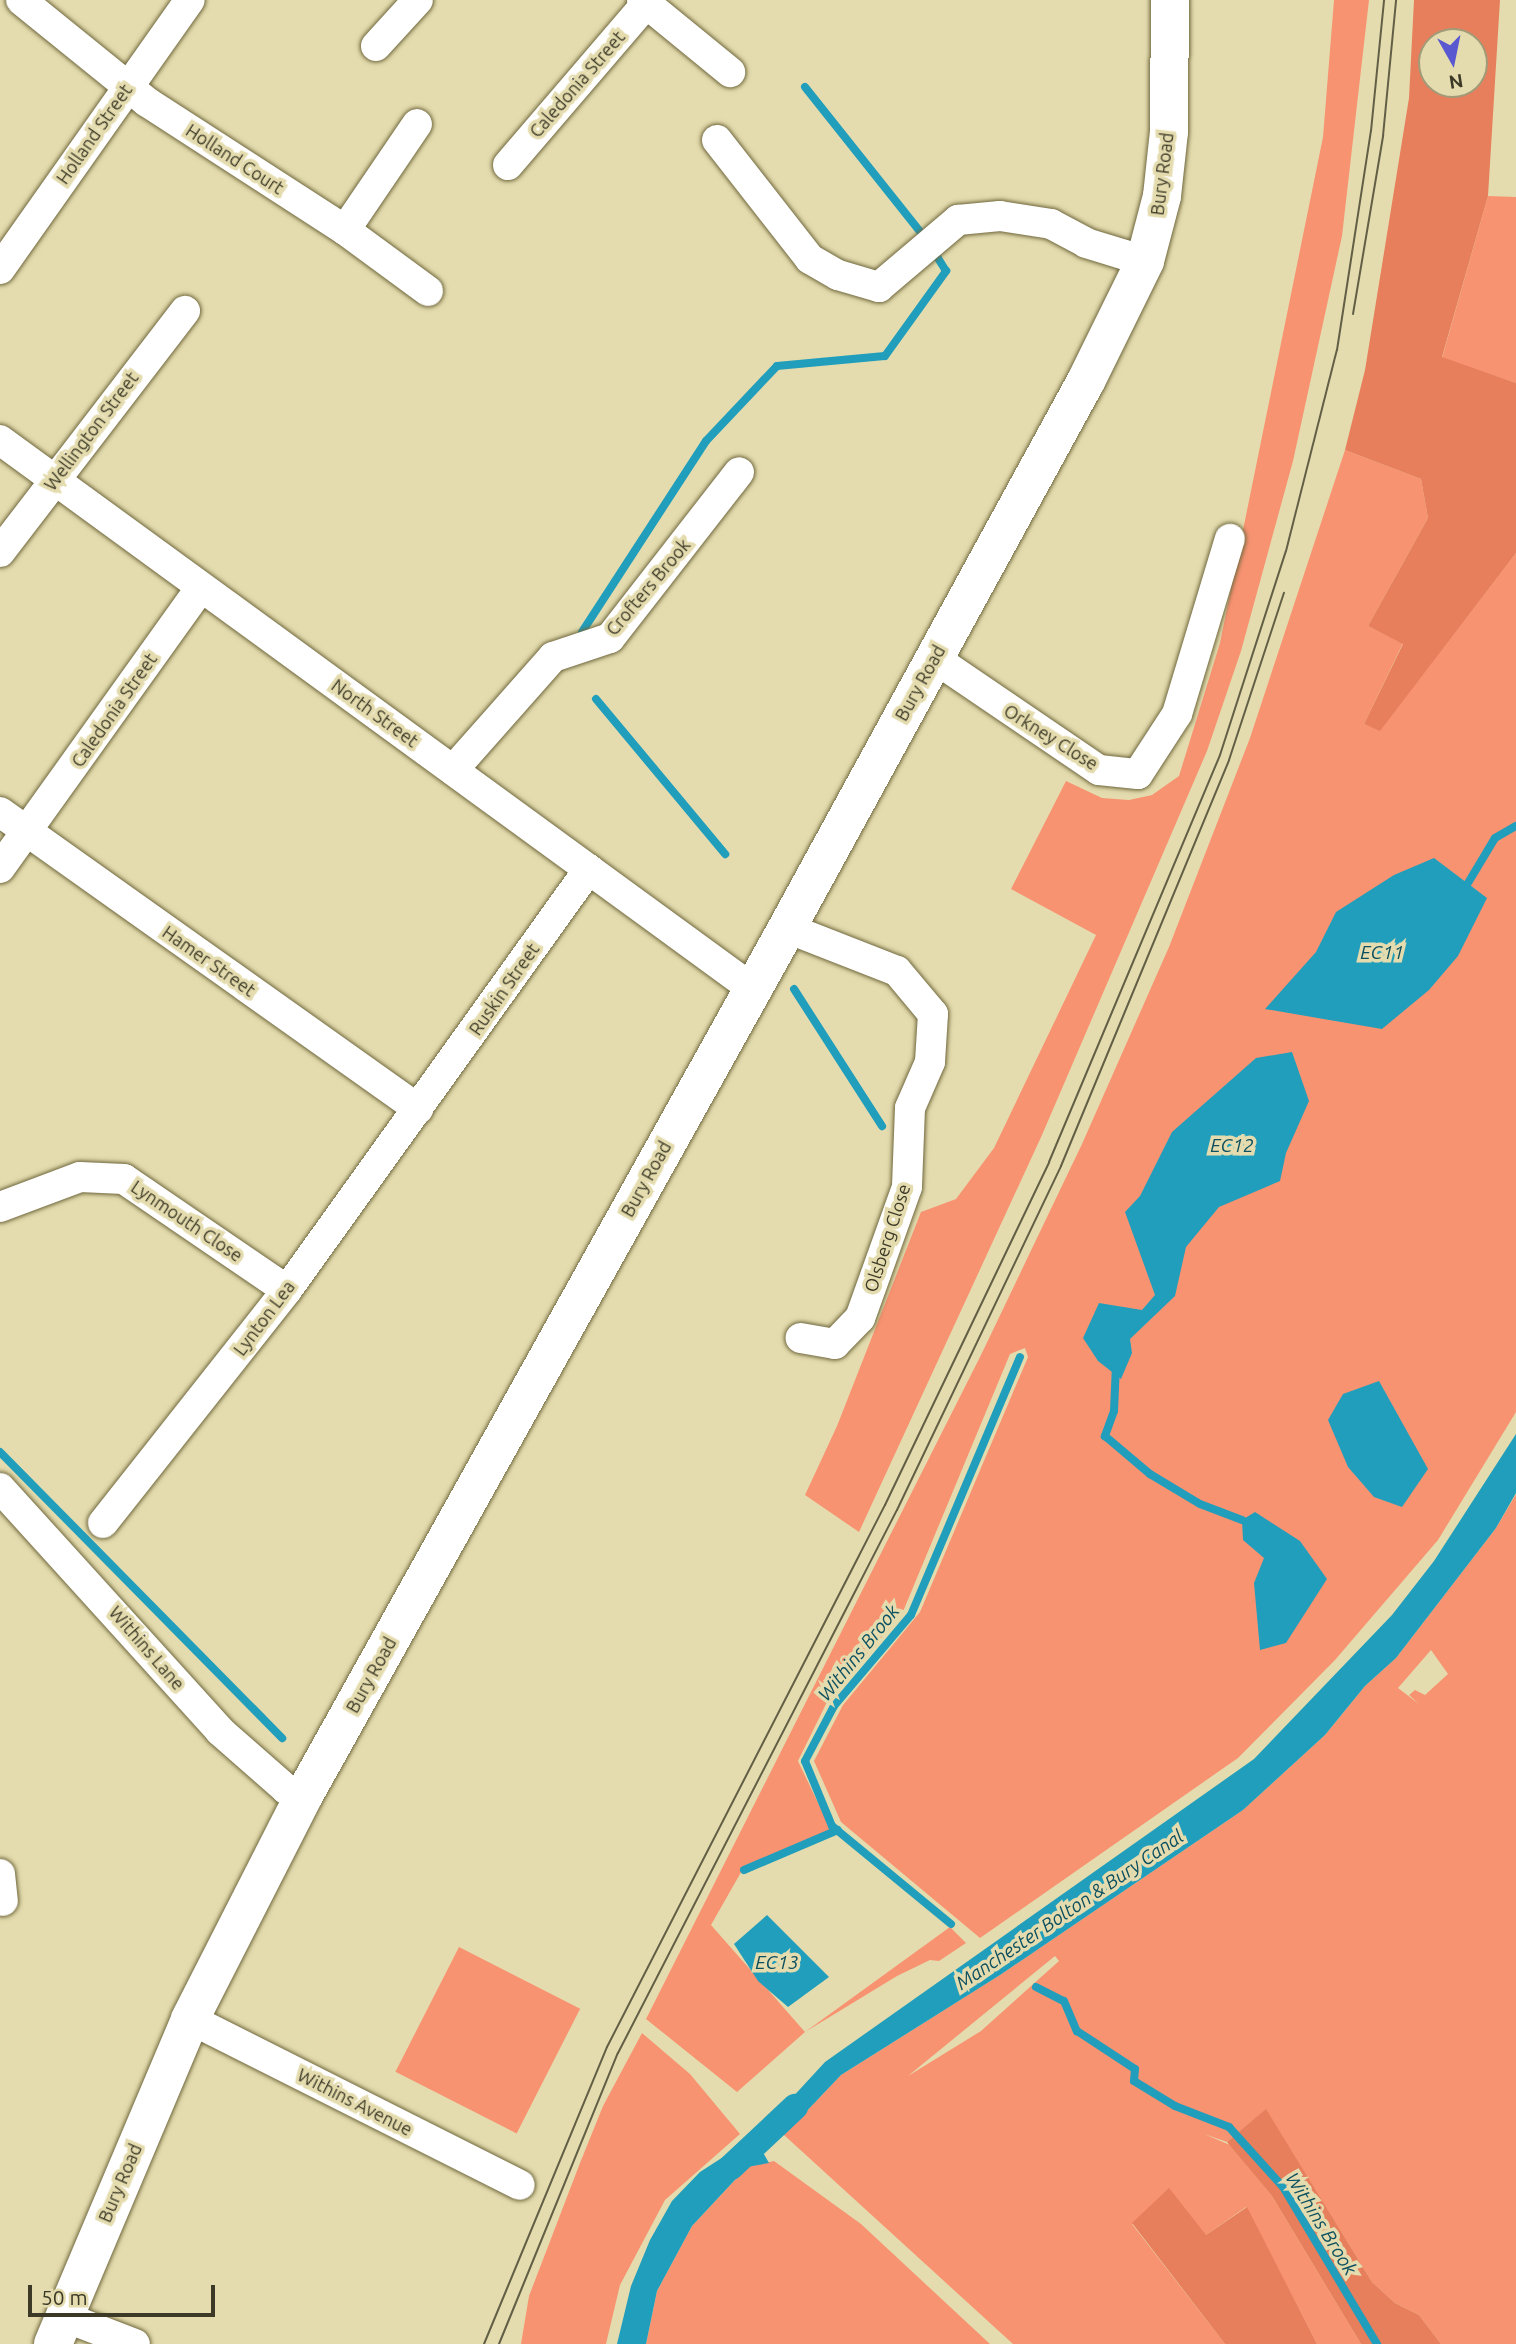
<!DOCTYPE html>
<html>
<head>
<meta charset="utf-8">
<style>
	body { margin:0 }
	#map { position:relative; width:1516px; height:2344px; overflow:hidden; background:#e4dcae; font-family:Ubuntu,sans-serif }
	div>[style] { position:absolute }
	.green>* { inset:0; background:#f89372; transform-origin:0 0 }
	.forest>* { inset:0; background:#e77e5c }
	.water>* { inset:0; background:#209ebc }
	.stream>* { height:8px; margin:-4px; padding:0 4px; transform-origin:4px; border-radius:4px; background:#209ebc }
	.canal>* { height:26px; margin:-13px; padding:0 13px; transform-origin:13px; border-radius:13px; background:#209ebc }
	.roads { filter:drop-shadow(0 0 2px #70683e) drop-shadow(0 0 2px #70683e) }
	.minor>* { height:30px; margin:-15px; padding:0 15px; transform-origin:15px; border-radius:15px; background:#fff }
	.tertiary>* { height:38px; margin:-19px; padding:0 19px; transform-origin:19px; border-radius:19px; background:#fff }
	.tram>* { height:2px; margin:-1px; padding:0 1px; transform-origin:1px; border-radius:1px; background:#635f46 }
	span { translate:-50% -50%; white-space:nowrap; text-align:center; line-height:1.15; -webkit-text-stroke:7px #e4dcae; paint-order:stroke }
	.street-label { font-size:18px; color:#3c3927 }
	.water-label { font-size:19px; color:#0c4f5f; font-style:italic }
	.north { position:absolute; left:1418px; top:28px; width:70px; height:70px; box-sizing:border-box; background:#e4dcae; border:2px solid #a19b78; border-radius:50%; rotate:171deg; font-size:19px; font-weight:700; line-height:28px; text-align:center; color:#3c3927 }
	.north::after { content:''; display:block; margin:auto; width:24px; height:32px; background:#5958d0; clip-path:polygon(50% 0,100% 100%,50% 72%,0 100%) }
	.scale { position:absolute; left:28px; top:2285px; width:187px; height:32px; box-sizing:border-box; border:4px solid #3c3927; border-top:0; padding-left:9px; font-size:21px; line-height:24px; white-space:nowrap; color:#3c3927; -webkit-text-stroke:5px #e4dcae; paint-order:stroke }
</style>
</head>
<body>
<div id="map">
	<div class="green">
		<div style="clip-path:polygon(1334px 0,1369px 0,1342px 236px,1293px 461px,1241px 651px,1207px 751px,1042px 1135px,859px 1532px,805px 1495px,837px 1426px,921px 1212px,956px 1199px,994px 1148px,1096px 935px,1011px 889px,1066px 781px,1102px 798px,1129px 800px,1152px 795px,1179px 776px,1220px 643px,1323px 137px)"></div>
		<div style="clip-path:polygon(1488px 196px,1516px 197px,1516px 383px,1442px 358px)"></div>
		<div style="clip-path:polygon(1345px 450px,1421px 479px,1428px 518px,1368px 626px,1403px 643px,1364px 724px,1380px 730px,1516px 553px,1516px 1412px,1438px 1540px,1335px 1660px,1238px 1758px,980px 1938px,841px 1822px,814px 1761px,843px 1705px,920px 1612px,1028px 1357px,1025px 1348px,1010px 1354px,902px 1614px,828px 1700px,798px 1761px,831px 1830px,744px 1867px,711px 1925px,805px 2032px,950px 1927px,966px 1943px,939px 1961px,930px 1960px,897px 1976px,805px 2032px,737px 2092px,646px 2019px,981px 1355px,1082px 1144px,1169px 947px,1250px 738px)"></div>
		<div style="clip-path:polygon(evenodd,1516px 1494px,1516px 2344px,1441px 2344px,1419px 2315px,1395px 2303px,1372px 2282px,1266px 2110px,1227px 2142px,1204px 2134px,1230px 2145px,1272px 2196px,1361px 2344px,1317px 2344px,1246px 2207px,1206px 2235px,1132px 2224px,1225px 2344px,1013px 2344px,784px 2135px,841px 2075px,1000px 1975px,1243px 1810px,1325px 1735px,1365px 1686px,1396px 1658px,1496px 1528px,1516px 1494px,1431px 1650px,1448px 1674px,1425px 1695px,1415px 1690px,1409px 1695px,1419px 1704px,1398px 1688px,1431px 1650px,1516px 1494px,1055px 1956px,1059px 1961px,981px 2031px,908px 2076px,1055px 1956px)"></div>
		<div style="left:459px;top:1947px;width:136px;height:140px;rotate:27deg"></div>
		<div style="clip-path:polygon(642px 2033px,690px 2074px,740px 2134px,665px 2200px,620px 2285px,606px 2344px,521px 2344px,529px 2296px,580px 2163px,603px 2106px)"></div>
		<div style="clip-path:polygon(774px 2161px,861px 2224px,990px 2344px,646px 2344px,657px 2291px,692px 2226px,747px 2167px)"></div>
	</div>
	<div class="forest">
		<div style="clip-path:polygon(evenodd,1414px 0,1500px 0,1488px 196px,1442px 357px,1516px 383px,1516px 553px,1380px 731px,1364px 724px,1403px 644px,1368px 626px,1428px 518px,1421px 479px,1345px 450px,1365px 370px,1409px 98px,1414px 0,1432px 42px,1474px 42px,1474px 84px,1432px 84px,1432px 42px)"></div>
		<div style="clip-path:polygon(1266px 2109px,1372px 2282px,1395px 2303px,1419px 2315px,1441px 2344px,1361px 2344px,1272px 2196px,1227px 2142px)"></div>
		<div style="clip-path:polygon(1169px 2188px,1206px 2235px,1247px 2207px,1317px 2344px,1225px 2344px,1132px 2223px)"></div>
	</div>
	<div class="water">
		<div style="clip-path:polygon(1434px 858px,1487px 898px,1458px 956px,1429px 990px,1382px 1029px,1265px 1009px,1316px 952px,1336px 912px,1394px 875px)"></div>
		<div style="clip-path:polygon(1292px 1052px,1309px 1101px,1286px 1153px,1280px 1181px,1219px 1207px,1186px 1247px,1175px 1296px,1130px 1339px,1132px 1353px,1121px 1379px,1098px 1361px,1083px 1338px,1099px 1303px,1142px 1310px,1155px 1295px,1125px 1212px,1140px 1196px,1172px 1132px,1256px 1058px)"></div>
		<div style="clip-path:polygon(1379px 1381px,1428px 1469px,1402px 1507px,1374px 1497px,1348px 1467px,1328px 1420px,1343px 1394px)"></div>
		<div style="clip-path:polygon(1516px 1434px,1516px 1493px,1496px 1528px,1396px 1658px,1365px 1686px,1325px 1735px,1243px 1810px,1000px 1975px,841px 2075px,784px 2135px,777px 2135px,766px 2126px,825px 2062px,1254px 1759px,1392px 1615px,1434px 1561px)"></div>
		<div style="clip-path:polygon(1255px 1512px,1300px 1541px,1327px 1579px,1286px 1643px,1260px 1650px,1254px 1583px,1264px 1558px,1243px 1540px,1242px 1520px)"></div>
		<div style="clip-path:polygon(767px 1915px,829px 1977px,788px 2007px,758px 1981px,734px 1944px)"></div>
		<div style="clip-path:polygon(754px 2137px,769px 2163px,747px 2167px,692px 2226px,657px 2291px,646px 2344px,617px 2344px,631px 2286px,650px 2240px,672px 2201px,700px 2172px)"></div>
	</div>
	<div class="stream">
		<div style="left:805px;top:87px;width:193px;rotate:51.5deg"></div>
		<div style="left:582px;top:632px;width:228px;rotate:-57deg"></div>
		<div style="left:706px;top:441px;width:103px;rotate:-46.6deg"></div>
		<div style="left:777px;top:366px;width:108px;rotate:-5.3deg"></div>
		<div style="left:885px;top:356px;width:105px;rotate:-54.3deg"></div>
		<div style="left:946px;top:271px;width:26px;rotate:-122deg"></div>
		<div style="left:596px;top:699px;width:202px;rotate:50.2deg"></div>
		<div style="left:1468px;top:883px;width:52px;rotate:-59deg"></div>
		<div style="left:1495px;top:838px;width:24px;rotate:-30deg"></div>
		<div style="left:794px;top:989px;width:163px;rotate:57.3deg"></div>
		<div style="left:1116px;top:1365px;width:46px;rotate:92.5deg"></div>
		<div style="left:1114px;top:1411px;width:27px;rotate:110deg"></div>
		<div style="left:1105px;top:1436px;width:59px;rotate:40.2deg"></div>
		<div style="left:1150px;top:1474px;width:58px;rotate:31deg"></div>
		<div style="left:1200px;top:1504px;width:45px;rotate:20.9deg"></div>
		<div style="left:0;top:1452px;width:402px;rotate:45.4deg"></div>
		<div style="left:744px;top:1870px;width:102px;rotate:-23.1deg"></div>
		<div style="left:951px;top:1924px;width:154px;rotate:-140.5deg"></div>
		<div style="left:832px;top:1826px;width:70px;rotate:-112.6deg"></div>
		<div style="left:805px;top:1761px;width:62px;rotate:-62.2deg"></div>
		<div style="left:834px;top:1706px;width:119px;rotate:-49.8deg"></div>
		<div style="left:911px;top:1615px;width:280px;rotate:-67.1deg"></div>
		<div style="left:1036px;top:1987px;width:31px;rotate:27deg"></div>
		<div style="left:1064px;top:2001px;width:33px;rotate:67deg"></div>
		<div style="left:1077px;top:2031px;width:69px;rotate:33.2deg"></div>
		<div style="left:1135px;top:2069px;width:12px;rotate:95deg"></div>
		<div style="left:1134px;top:2081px;width:48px;rotate:31.4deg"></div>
		<div style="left:1175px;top:2106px;width:58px;rotate:21.3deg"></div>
		<div style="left:1229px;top:2127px;width:81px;rotate:48deg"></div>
		<div style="left:1283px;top:2187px;width:183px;rotate:59.1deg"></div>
	</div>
	<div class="canal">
		<div style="left:731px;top:2167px;width:88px;rotate:-43.2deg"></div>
	</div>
	<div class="roads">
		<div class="minor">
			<div style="left:21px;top:0;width:162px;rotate:39deg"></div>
			<div style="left:147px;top:102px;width:236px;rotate:32.9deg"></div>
			<div style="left:345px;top:230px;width:103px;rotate:36.3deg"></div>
			<div style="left:642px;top:0;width:114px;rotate:39.3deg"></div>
			<div style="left:376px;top:46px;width:62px;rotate:-47.6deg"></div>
			<div style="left:717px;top:140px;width:151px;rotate:52deg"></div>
			<div style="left:810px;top:259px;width:32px;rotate:30deg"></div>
			<div style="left:838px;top:275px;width:43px;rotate:16.3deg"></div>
			<div style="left:879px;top:287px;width:104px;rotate:-40.3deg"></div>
			<div style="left:958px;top:220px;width:42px;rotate:-5.4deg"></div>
			<div style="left:1000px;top:216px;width:52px;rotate:8.9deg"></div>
			<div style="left:1051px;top:224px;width:40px;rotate:28deg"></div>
			<div style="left:1086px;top:243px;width:62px;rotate:17deg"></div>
			<div style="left:508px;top:165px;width:212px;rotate:-49.4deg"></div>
			<div style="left:345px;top:230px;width:128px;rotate:-55.8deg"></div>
			<div style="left:0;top:269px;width:329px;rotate:-54.8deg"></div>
			<div style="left:0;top:440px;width:928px;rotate:36.1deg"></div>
			<div style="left:0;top:552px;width:304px;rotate:-52.5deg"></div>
			<div style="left:934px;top:658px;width:199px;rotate:34.2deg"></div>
			<div style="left:1099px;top:770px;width:39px;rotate:6deg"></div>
			<div style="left:1138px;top:774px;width:72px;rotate:-57deg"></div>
			<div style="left:1177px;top:714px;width:183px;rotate:-73.2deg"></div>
			<div style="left:453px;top:770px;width:151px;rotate:-48.5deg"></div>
			<div style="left:553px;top:657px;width:60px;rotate:-18.4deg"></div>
			<div style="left:610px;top:638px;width:210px;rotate:-52.1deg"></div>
			<div style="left:0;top:812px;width:513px;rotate:35.39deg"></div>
			<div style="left:0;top:868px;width:345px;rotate:-54.4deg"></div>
			<div style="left:787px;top:928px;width:118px;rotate:21.4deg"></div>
			<div style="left:897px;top:971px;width:56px;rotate:50.1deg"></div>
			<div style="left:933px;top:1014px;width:48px;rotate:93.6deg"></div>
			<div style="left:930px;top:1062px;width:50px;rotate:113.5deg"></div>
			<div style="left:910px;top:1108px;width:79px;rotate:92.2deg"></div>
			<div style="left:907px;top:1187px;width:139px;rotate:109.7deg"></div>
			<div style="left:860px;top:1318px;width:36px;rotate:134deg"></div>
			<div style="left:835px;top:1344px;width:35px;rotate:-170deg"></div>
			<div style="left:0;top:1207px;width:85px;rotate:-20.6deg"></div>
			<div style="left:80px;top:1177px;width:44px;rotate:2.6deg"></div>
			<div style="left:124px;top:1179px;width:197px;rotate:34.3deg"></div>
			<div style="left:0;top:1488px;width:328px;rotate:47.8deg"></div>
			<div style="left:220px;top:1731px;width:88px;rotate:41.3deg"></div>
			<div style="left:286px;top:1789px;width:19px;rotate:25deg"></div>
			<div style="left:103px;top:1523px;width:297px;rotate:-51.7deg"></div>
			<div style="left:287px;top:1290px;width:518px;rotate:-54.35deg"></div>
			<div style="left:0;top:1874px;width:27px;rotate:84deg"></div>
			<div style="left:190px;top:2019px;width:369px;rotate:26.7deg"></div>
			<div style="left:62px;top:2316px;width:78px;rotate:21deg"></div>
		</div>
		<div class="tertiary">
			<div style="left:53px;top:2344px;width:353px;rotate:-67.1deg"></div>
			<div style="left:190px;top:2019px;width:249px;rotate:-63deg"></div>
			<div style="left:303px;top:1797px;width:995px;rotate:-60.88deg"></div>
			<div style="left:787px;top:928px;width:623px;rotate:-61.34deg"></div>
			<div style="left:1086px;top:381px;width:134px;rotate:-63.8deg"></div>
			<div style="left:1145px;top:261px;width:67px;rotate:-75.3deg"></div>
			<div style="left:1162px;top:196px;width:64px;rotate:-83.8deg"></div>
			<div style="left:1169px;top:132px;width:132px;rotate:-89.6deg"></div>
		</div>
	</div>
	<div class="tram">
		<div style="left:1353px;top:314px;width:181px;rotate:-80.4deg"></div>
		<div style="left:1383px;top:136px;width:137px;rotate:-84.5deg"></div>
		<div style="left:484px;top:2344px;width:321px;rotate:-67.5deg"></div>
		<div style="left:607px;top:2047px;width:609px;rotate:-62.85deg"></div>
		<div style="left:885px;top:1505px;width:380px;rotate:-64.4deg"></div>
		<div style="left:1049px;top:1162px;width:441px;rotate:-67.2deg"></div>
		<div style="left:1220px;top:755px;width:214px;rotate:-72.1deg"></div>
		<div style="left:1286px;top:551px;width:207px;rotate:-75.8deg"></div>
		<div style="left:1337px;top:350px;width:222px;rotate:-81.2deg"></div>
		<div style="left:1371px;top:131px;width:132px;rotate:-84.3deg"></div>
		<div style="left:499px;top:2344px;width:314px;rotate:-67.8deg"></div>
		<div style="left:618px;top:2053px;width:610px;rotate:-62.81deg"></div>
		<div style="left:897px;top:1510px;width:381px;rotate:-64.5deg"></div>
		<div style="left:1061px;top:1166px;width:439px;rotate:-67.5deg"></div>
		<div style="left:1229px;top:760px;width:176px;rotate:-71.8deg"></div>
	</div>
	<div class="street-label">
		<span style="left:577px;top:84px;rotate:-49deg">Caledonia Street</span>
		<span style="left:94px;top:134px;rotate:-55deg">Holland Street</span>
		<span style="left:235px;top:159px;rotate:33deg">Holland Court</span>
		<span style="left:1162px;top:174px;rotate:-83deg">Bury Road</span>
		<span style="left:91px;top:431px;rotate:-53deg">Wellington Street</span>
		<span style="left:648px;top:587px;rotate:-50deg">Crofters Brook</span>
		<span style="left:920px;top:683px;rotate:-61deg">Bury Road</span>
		<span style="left:114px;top:710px;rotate:-55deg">Caledonia Street</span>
		<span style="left:375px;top:713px;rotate:36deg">North Street</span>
		<span style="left:1051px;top:737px;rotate:32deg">Orkney Close</span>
		<span style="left:209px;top:961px;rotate:35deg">Hamer Street</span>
		<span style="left:504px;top:989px;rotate:-55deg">Ruskin Street</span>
		<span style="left:646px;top:1179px;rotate:-61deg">Bury Road</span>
		<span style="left:187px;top:1221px;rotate:34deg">Lynmouth Close</span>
		<span style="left:887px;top:1238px;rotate:-72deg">Olsberg Close</span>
		<span style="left:264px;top:1318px;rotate:-53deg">Lynton Lea</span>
		<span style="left:147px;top:1648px;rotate:49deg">Withins Lane</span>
		<span style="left:371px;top:1675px;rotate:-61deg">Bury Road</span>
		<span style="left:355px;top:2102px;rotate:27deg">Withins Avenue</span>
		<span style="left:120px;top:2183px;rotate:-67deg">Bury Road</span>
	</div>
	<div class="water-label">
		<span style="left:1382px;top:953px">EC11</span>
		<span style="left:1232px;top:1146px">EC12</span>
		<span style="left:859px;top:1653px;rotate:-51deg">Withins Brook</span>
		<span style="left:1070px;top:1910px;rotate:-34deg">Manchester Bolton &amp; Bury Canal</span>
		<span style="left:777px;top:1963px">EC13</span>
		<span style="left:1321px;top:2224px;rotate:58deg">Withins Brook</span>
	</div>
	<div class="north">N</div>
	<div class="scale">50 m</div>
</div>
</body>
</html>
